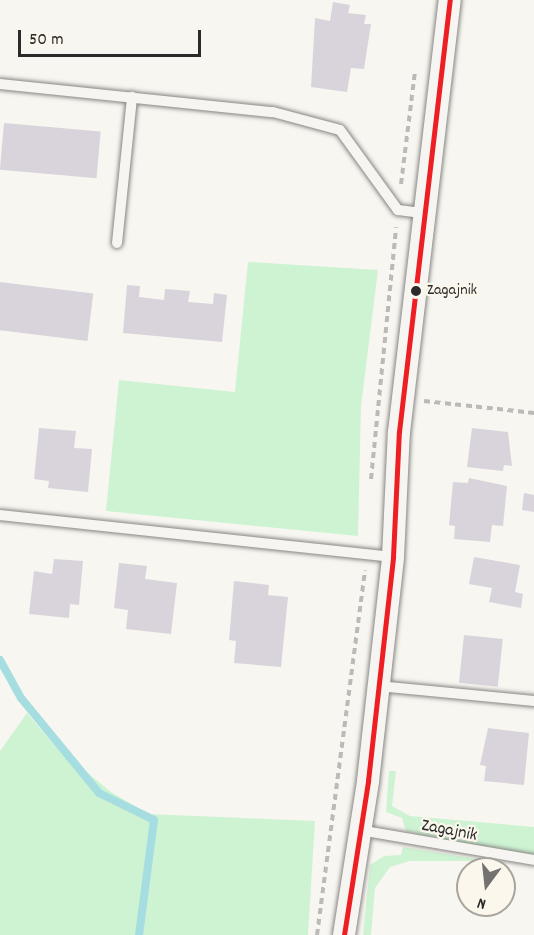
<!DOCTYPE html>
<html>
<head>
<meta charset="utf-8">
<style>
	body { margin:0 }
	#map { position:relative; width:534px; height:935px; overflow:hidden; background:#f8f6f0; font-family:Dekko,sans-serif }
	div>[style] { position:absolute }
	.green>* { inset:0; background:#cef3d3 }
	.stream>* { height:8px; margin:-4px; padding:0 4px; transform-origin:4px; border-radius:4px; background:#a5dde1 }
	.building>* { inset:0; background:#d9d4db; transform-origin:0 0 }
	.path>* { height:4px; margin-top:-2px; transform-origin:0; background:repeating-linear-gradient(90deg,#bcbab8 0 6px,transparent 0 10.5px) }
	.roads { filter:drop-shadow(0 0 2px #878684) drop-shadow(0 0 2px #878684) }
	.lane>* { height:10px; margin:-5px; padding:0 5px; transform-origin:5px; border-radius:5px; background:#f6f5f1 }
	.street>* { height:22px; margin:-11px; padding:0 11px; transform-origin:11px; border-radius:11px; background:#f6f5f1 }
	.bus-1>* { height:4.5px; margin:-2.25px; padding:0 2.25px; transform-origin:2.25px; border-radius:2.25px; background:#ee1f23 }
	.dots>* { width:16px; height:16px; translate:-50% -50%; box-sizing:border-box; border:3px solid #fbf7ec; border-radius:50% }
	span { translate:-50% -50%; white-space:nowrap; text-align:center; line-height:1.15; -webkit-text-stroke:4.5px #fbf7ec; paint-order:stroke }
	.bus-label { font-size:16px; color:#2b2b2b }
	.left { translate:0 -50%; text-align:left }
	.street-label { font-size:18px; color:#2b2b2b }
	.north { position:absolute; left:456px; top:857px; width:60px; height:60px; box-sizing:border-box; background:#fbf7ec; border:2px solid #a8a59f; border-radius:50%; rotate:195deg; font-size:16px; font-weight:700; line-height:24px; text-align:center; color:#2b2b2b }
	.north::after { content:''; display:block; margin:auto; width:21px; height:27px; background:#737270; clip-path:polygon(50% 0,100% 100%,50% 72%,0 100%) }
	.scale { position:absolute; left:18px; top:30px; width:183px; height:27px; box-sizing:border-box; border:3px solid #2b2b2b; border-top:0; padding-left:8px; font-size:18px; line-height:21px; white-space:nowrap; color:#2b2b2b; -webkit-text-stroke:4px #fbf7ec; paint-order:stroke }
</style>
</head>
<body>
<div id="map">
	<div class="green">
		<div style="clip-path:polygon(248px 262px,378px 270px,361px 406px,358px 536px,106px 511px,119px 380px,235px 392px)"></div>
		<div style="clip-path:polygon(27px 713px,55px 746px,111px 792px,148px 814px,315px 821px,308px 935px,0 935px,0 751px)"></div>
		<div style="clip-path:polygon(389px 771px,396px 771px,392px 806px,410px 816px,534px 827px,534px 854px,489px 850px,406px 831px,402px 818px,386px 812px)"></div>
		<div style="clip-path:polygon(403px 847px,489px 861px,410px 861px,390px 867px,375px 888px,371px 935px,363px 935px,370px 865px,384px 856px,401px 855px)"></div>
	</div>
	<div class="stream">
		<div style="left:0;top:660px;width:43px;rotate:61.1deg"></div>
		<div style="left:21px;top:698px;width:123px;rotate:50.6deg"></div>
		<div style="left:99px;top:793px;width:61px;rotate:26.1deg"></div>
		<div style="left:154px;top:820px;width:116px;rotate:97.4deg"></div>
	</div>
	<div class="building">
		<div style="clip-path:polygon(333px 2px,350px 5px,348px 13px,366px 15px,364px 24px,371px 24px,364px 69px,351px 68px,347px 92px,311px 87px,315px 18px,330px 21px)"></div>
		<div style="left:4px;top:123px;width:97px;height:47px;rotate:5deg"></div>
		<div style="left:0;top:282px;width:94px;height:48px;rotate:7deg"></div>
		<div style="clip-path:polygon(127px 285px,140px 286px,139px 297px,164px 300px,165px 289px,190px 291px,188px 302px,213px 304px,214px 293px,227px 295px,222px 342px,123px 333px)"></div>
		<div style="clip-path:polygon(39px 428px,76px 431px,74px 448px,92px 449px,88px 492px,48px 488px,49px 481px,34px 479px)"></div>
		<div style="clip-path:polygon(472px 428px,508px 432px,512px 466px,504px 465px,503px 471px,467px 467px)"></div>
		<div style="clip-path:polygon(469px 478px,507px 486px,503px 526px,492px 525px,490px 542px,454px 539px,455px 526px,449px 525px,453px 482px,468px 483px)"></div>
		<div style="clip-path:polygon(524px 493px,534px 495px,534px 512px,522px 510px)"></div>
		<div style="clip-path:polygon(474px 557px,520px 565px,515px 592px,523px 594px,521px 608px,489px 602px,492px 588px,469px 584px)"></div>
		<div style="clip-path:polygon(54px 559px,83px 561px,79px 605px,70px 604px,69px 618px,29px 614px,34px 571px,52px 574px)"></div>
		<div style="clip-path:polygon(119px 563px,147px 566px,145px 579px,177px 583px,171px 634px,126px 629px,128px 610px,114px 608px)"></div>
		<div style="clip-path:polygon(234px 581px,269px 585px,268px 595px,288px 597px,281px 667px,234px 663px,236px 641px,229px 640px)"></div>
		<div style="left:464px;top:635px;width:39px;height:48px;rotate:6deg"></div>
		<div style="clip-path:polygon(488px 728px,529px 733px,524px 785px,484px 781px,486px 766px,480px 765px)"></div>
	</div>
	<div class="path">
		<div style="left:401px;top:184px;width:113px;rotate:-82.9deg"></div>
		<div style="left:424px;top:401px;width:111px;rotate:6.2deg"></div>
		<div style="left:371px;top:479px;width:253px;rotate:-84.3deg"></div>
		<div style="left:317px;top:935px;width:368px;rotate:-82.5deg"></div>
	</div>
	<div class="roads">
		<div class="lane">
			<div style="left:0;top:84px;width:274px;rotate:5.9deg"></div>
			<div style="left:273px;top:112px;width:69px;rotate:15deg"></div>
			<div style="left:340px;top:130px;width:99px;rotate:54.1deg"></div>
			<div style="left:398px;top:210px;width:26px;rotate:7deg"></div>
			<div style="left:117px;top:243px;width:147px;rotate:-84.1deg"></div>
			<div style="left:0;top:515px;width:395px;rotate:6.1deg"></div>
			<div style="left:378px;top:686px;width:157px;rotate:5.5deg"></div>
			<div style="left:359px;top:830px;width:178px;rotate:9.7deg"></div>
		</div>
		<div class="street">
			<div style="left:344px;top:935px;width:156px;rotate:-81.1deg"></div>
			<div style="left:368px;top:781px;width:225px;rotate:-83.6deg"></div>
			<div style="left:393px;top:557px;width:125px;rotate:-87.3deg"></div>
			<div style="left:399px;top:432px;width:435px;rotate:-83.3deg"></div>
		</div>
	</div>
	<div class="bus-1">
		<div style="left:344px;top:935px;width:156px;rotate:-81.1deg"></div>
		<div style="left:368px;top:781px;width:225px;rotate:-83.6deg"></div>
		<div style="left:393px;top:557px;width:125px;rotate:-87.3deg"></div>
		<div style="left:399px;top:432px;width:435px;rotate:-83.3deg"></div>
	</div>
	<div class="dots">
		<div style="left:416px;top:291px;background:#2b2b2b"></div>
	</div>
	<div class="bus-label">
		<span class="left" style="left:427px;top:291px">Zagajnik</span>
	</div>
	<div class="street-label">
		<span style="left:449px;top:832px;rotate:11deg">Zagajnik</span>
	</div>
	<div class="north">N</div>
	<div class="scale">50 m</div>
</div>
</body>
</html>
